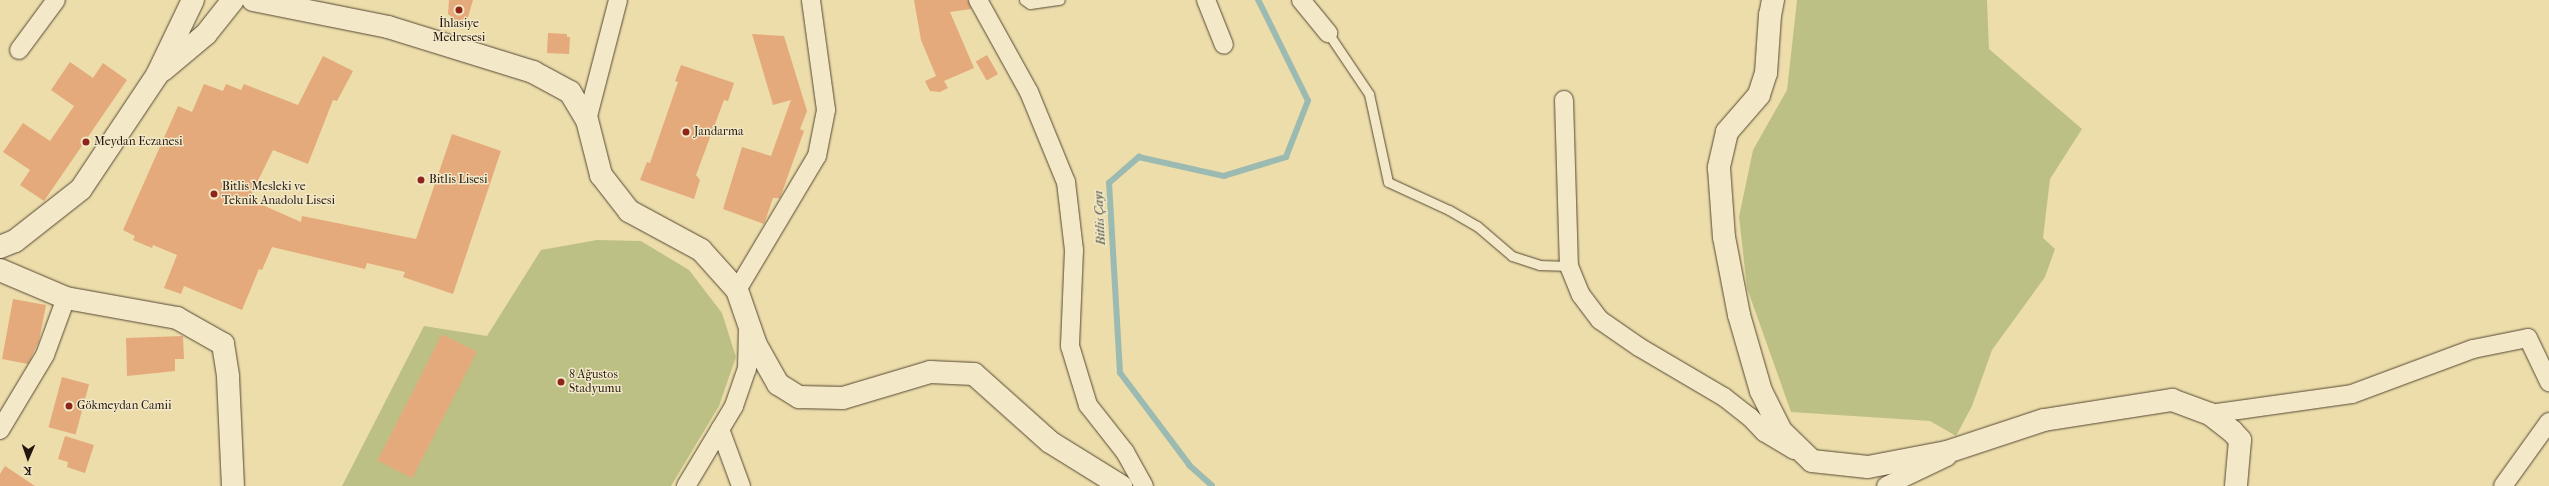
<!DOCTYPE html>
<html>
<head>
<meta charset="utf-8">
<style>
	body { margin:0 }
	#map { position:relative; width:2549px; height:486px; overflow:hidden; background:#edddaa; font-family:"IM FELL French Canon",serif }
	div>[style] { position:absolute }
	.green>* { inset:0; background:#bdc085 }
	.stream>* { height:5.5px; margin:-2.75px; padding:0 2.75px; transform-origin:2.75px; border-radius:2.75px; background:#9bbab1 }
	.building>* { inset:0; background:#e4aa7b; transform-origin:0 0 }
	.roads { filter:drop-shadow(0 0 1px #554835) drop-shadow(0 0 1px #554835) }
	.service>* { height:9px; margin:-4.5px; padding:0 4.5px; transform-origin:4.5px; border-radius:4.5px; background:#f3e9c8 }
	.minor>* { height:18px; margin:-9px; padding:0 9px; transform-origin:9px; border-radius:9px; background:#f3e9c8 }
	.tertiary>* { height:22px; margin:-11px; padding:0 11px; transform-origin:11px; border-radius:11px; background:#f3e9c8 }
	.dots>* { width:11px; height:11px; translate:-50% -50%; box-sizing:border-box; border:2px solid #f3e9c8; border-radius:50% }
	span { translate:-50% -50%; white-space:nowrap; text-align:center; line-height:1.15; -webkit-text-stroke:3px #f3e9c8; paint-order:stroke }
	.poi-label { font-size:12px; color:#22160e }
	.left { translate:0 -50%; text-align:left }
	.water-label { font-size:13px; color:#4c4f47; font-style:italic }
	.north { position:absolute; left:8px; top:438px; width:40px; height:40px; -webkit-text-stroke:3px #f3e9c8; paint-order:stroke; rotate:182deg; font-size:11px; font-weight:700; line-height:16px; text-align:center; color:#22160e }
	.north::after { content:''; display:block; margin:auto; width:14px; height:18px; background:#22160e; clip-path:polygon(50% 0,100% 100%,50% 72%,0 100%) }
</style>
</head>
<body>
<div id="map">
	<div class="green">
		<div style="clip-path:polygon(1797px 0,1987px 0,1989px 49px,2082px 129px,2050px 179px,2043px 238px,2055px 249px,2045px 277px,1992px 350px,1972px 406px,1956px 436px,1930px 421px,1791px 412px,1747px 288px,1739px 217px,1753px 150px,1787px 90px)"></div>
		<div style="clip-path:polygon(597px 240px,641px 241px,689px 270px,722px 313px,736px 357px,719px 406px,671px 486px,342px 486px,424px 326px,487px 336px,541px 250px)"></div>
	</div>
	<div class="stream">
		<div style="left:1212px;top:486px;width:30px;rotate:-138deg"></div>
		<div style="left:1190px;top:466px;width:116px;rotate:-127deg"></div>
		<div style="left:1120px;top:373px;width:190px;rotate:-93.3deg"></div>
		<div style="left:1109px;top:183px;width:40px;rotate:-41deg"></div>
		<div style="left:1139px;top:157px;width:87px;rotate:12.6deg"></div>
		<div style="left:1224px;top:176px;width:65px;rotate:-17deg"></div>
		<div style="left:1286px;top:157px;width:60px;rotate:-68.6deg"></div>
		<div style="left:1308px;top:101px;width:113px;rotate:-116.3deg"></div>
	</div>
	<div class="building">
		<div style="clip-path:polygon(449px 0,473px 0,468px 17px,463px 22px,455px 20px,448px 14px)"></div>
		<div style="clip-path:polygon(914px 0,968px 0,971px 9px,950px 12px,974px 68px,944px 81px,948px 88px,940px 92px,930px 91px,925px 81px,936px 76px,921px 40px)"></div>
		<div style="clip-path:polygon(548px 33px,567px 34px,567px 37px,570px 37px,569px 54px,547px 53px)"></div>
		<div style="clip-path:polygon(752px 34px,784px 36px,807px 111px,800px 129px,804px 131px,780px 198px,773px 198px,764px 224px,723px 209px,742px 147px,771px 156px,791px 100px,773px 105px)"></div>
		<div style="left:987px;top:55px;width:22px;height:13px;rotate:60deg"></div>
		<div style="clip-path:polygon(323px 56px,353px 71px,337px 101px,333px 100px,308px 164px,273px 150px,249px 199px,301px 222px,302px 216px,416px 239px,452px 134px,501px 151px,453px 294px,403px 277px,405px 272px,367px 263px,365px 269px,272px 247px,262px 270px,259px 269px,242px 310px,184px 286px,181px 294px,164px 288px,177px 255px,153px 245px,152px 248px,133px 240px,135px 236px,123px 230px,178px 106px,192px 112px,204px 84px,223px 91px,226px 84px,241px 90px,244px 84px,298px 105px)"></div>
		<div style="clip-path:polygon(70px 62px,93px 78px,103px 63px,127px 80px,44px 201px,20px 185px,30px 170px,3px 152px,23px 123px,50px 141px,74px 106px,51px 90px)"></div>
		<div style="clip-path:polygon(681px 65px,734px 83px,728px 101px,724px 100px,696px 175px,700px 180px,694px 199px,640px 180px,647px 162px,650px 163px,678px 82px,675px 81px)"></div>
		<div style="clip-path:polygon(13px 299px,46px 305px,39px 341px,28px 364px,2px 359px)"></div>
		<div style="left:442px;top:334px;width:39px;height:142px;rotate:27deg"></div>
		<div style="clip-path:polygon(183px 336px,184px 359px,175px 359px,175px 371px,127px 376px,126px 338px)"></div>
		<div style="left:62px;top:377px;width:28px;height:52px;rotate:15deg"></div>
		<div style="clip-path:polygon(65px 436px,94px 445px,85px 473px,67px 467px,68px 462px,58px 459px)"></div>
		<div style="clip-path:polygon(5px 466px,35px 486px,0 486px,0 474px)"></div>
	</div>
	<div class="roads">
		<div class="service">
			<div style="left:1024px;top:0;width:7px;rotate:34deg"></div>
			<div style="left:1030px;top:4px;width:30px;rotate:-8deg"></div>
			<div style="left:1328px;top:33px;width:73px;rotate:56.1deg"></div>
			<div style="left:1369px;top:94px;width:90px;rotate:77.8deg"></div>
			<div style="left:1388px;top:182px;width:67px;rotate:24.7deg"></div>
			<div style="left:1449px;top:210px;width:32px;rotate:30deg"></div>
			<div style="left:1477px;top:226px;width:46px;rotate:40.6deg"></div>
			<div style="left:1512px;top:256px;width:28px;rotate:18deg"></div>
			<div style="left:1539px;top:265px;width:30px;rotate:2deg"></div>
		</div>
		<div class="minor">
			<div style="left:978px;top:0;width:105px;rotate:61deg"></div>
			<div style="left:1029px;top:92px;width:97px;rotate:67.7deg"></div>
			<div style="left:1066px;top:182px;width:68px;rotate:83.3deg"></div>
			<div style="left:1074px;top:250px;width:96px;rotate:92.4deg"></div>
			<div style="left:1070px;top:346px;width:62px;rotate:73deg"></div>
			<div style="left:1088px;top:405px;width:60px;rotate:51.8deg"></div>
			<div style="left:1125px;top:452px;width:39px;rotate:61deg"></div>
			<div style="left:1206px;top:0;width:48px;rotate:68.2deg"></div>
			<div style="left:1301px;top:0;width:43px;rotate:50.7deg"></div>
			<div style="left:19px;top:50px;width:62px;rotate:-53.5deg"></div>
			<div style="left:1564px;top:100px;width:166px;rotate:88.3deg"></div>
			<div style="left:1569px;top:266px;width:31px;rotate:68deg"></div>
			<div style="left:1581px;top:295px;width:31px;rotate:53deg"></div>
			<div style="left:1600px;top:320px;width:47px;rotate:34.7deg"></div>
			<div style="left:1639px;top:347px;width:99px;rotate:30.5deg"></div>
			<div style="left:1724px;top:397px;width:33px;rotate:38deg"></div>
			<div style="left:1750px;top:417px;width:21px;rotate:47deg"></div>
			<div style="left:1764px;top:432px;width:35px;rotate:31deg"></div>
			<div style="left:587px;top:120px;width:124px;rotate:-75.5deg"></div>
			<div style="left:737px;top:290px;width:156px;rotate:-59.2deg"></div>
			<div style="left:817px;top:156px;width:47px;rotate:-78.9deg"></div>
			<div style="left:826px;top:110px;width:111px;rotate:-97.8deg"></div>
			<div style="left:2210px;top:414px;width:143px;rotate:-8deg"></div>
			<div style="left:2352px;top:394px;width:129px;rotate:-20.4deg"></div>
			<div style="left:2473px;top:349px;width:56px;rotate:-11.3deg"></div>
			<div style="left:2528px;top:338px;width:49px;rotate:64.5deg"></div>
			<div style="left:720px;top:429px;width:61px;rotate:69.8deg"></div>
			<div style="left:0;top:430px;width:87px;rotate:-59deg"></div>
			<div style="left:45px;top:355px;width:61px;rotate:-69.8deg"></div>
			<div style="left:686px;top:486px;width:93px;rotate:-59deg"></div>
			<div style="left:734px;top:406px;width:39px;rotate:-71deg"></div>
			<div style="left:747px;top:369px;width:41px;rotate:-88.6deg"></div>
			<div style="left:1886px;top:486px;width:68px;rotate:-25.4deg"></div>
			<div style="left:2503px;top:486px;width:79px;rotate:-54.3deg"></div>
		</div>
		<div class="tertiary">
			<div style="left:253px;top:0;width:138px;rotate:11.3deg"></div>
			<div style="left:388px;top:27px;width:152px;rotate:17.2deg"></div>
			<div style="left:533px;top:72px;width:42px;rotate:28.4deg"></div>
			<div style="left:570px;top:92px;width:33px;rotate:59deg"></div>
			<div style="left:587px;top:120px;width:57px;rotate:75.7deg"></div>
			<div style="left:601px;top:175px;width:46px;rotate:52.1deg"></div>
			<div style="left:629px;top:211px;width:82px;rotate:28.4deg"></div>
			<div style="left:701px;top:250px;width:54px;rotate:48deg"></div>
			<div style="left:737px;top:290px;width:58px;rotate:70.9deg"></div>
			<div style="left:756px;top:345px;width:45px;rotate:60.6deg"></div>
			<div style="left:778px;top:384px;width:25px;rotate:32deg"></div>
			<div style="left:799px;top:397px;width:44px;rotate:1.3deg"></div>
			<div style="left:843px;top:398px;width:91px;rotate:-16.6deg"></div>
			<div style="left:930px;top:372px;width:44px;rotate:2.6deg"></div>
			<div style="left:974px;top:374px;width:102px;rotate:41.8deg"></div>
			<div style="left:1050px;top:442px;width:84px;rotate:31.8deg"></div>
			<div style="left:1773px;top:0;width:15px;rotate:101deg"></div>
			<div style="left:1770px;top:15px;width:58px;rotate:93.9deg"></div>
			<div style="left:1766px;top:73px;width:23px;rotate:108deg"></div>
			<div style="left:1759px;top:95px;width:49px;rotate:130.9deg"></div>
			<div style="left:1727px;top:132px;width:37px;rotate:103deg"></div>
			<div style="left:1719px;top:168px;width:69px;rotate:85.9deg"></div>
			<div style="left:1724px;top:237px;width:79px;rotate:79.1deg"></div>
			<div style="left:1739px;top:315px;width:79px;rotate:73.9deg"></div>
			<div style="left:1761px;top:391px;width:45px;rotate:63.4deg"></div>
			<div style="left:1781px;top:431px;width:43px;rotate:44.1deg"></div>
			<div style="left:1812px;top:461px;width:56px;rotate:6.1deg"></div>
			<div style="left:1868px;top:467px;width:80px;rotate:-10.8deg"></div>
			<div style="left:1947px;top:452px;width:102px;rotate:-18.3deg"></div>
			<div style="left:2044px;top:420px;width:130px;rotate:-8.9deg"></div>
			<div style="left:2172px;top:400px;width:40px;rotate:20.2deg"></div>
			<div style="left:2210px;top:414px;width:28px;rotate:38deg"></div>
			<div style="left:2232px;top:431px;width:12px;rotate:48deg"></div>
			<div style="left:2240px;top:440px;width:46px;rotate:95deg"></div>
			<div style="left:163px;top:70px;width:56px;rotate:-39.9deg"></div>
			<div style="left:206px;top:34px;width:43px;rotate:-51.5deg"></div>
			<div style="left:0;top:247px;width:16px;rotate:-22deg"></div>
			<div style="left:15px;top:241px;width:84px;rotate:-38.2deg"></div>
			<div style="left:81px;top:189px;width:137px;rotate:-56.3deg"></div>
			<div style="left:157px;top:75px;width:83px;rotate:-64.4deg"></div>
			<div style="left:0;top:270px;width:72px;rotate:23deg"></div>
			<div style="left:66px;top:298px;width:113px;rotate:10.2deg"></div>
			<div style="left:177px;top:318px;width:53px;rotate:29.5deg"></div>
			<div style="left:223px;top:344px;width:33px;rotate:81deg"></div>
			<div style="left:228px;top:377px;width:109px;rotate:87.4deg"></div>
		</div>
	</div>
	<div class="dots">
		<div style="left:459px;top:10px;background:#8f2418"></div>
		<div style="left:686px;top:132px;background:#8f2418"></div>
		<div style="left:86px;top:142px;background:#8f2418"></div>
		<div style="left:421px;top:180px;background:#8f2418"></div>
		<div style="left:214px;top:194px;background:#8f2418"></div>
		<div style="left:561px;top:382px;background:#8f2418"></div>
		<div style="left:69px;top:406px;background:#8f2418"></div>
	</div>
	<div class="poi-label">
		<span style="left:459px;top:31px">İhlasiye<br>Medresesi</span>
		<span class="left" style="left:694px;top:132px">Jandarma</span>
		<span class="left" style="left:94px;top:142px">Meydan Eczanesi</span>
		<span class="left" style="left:429px;top:180px">Bitlis Lisesi</span>
		<span class="left" style="left:222px;top:194px">Bitlis Mesleki ve<br>Teknik Anadolu Lisesi</span>
		<span class="left" style="left:569px;top:382px">8 Ağustos<br>Stadyumu</span>
		<span class="left" style="left:77px;top:406px">Gökmeydan Camii</span>
	</div>
	<div class="water-label">
		<span style="left:1100px;top:218px;rotate:-93deg">Bitlis Çayı</span>
	</div>
	<div class="north">K</div>
</div>
</body>
</html>
